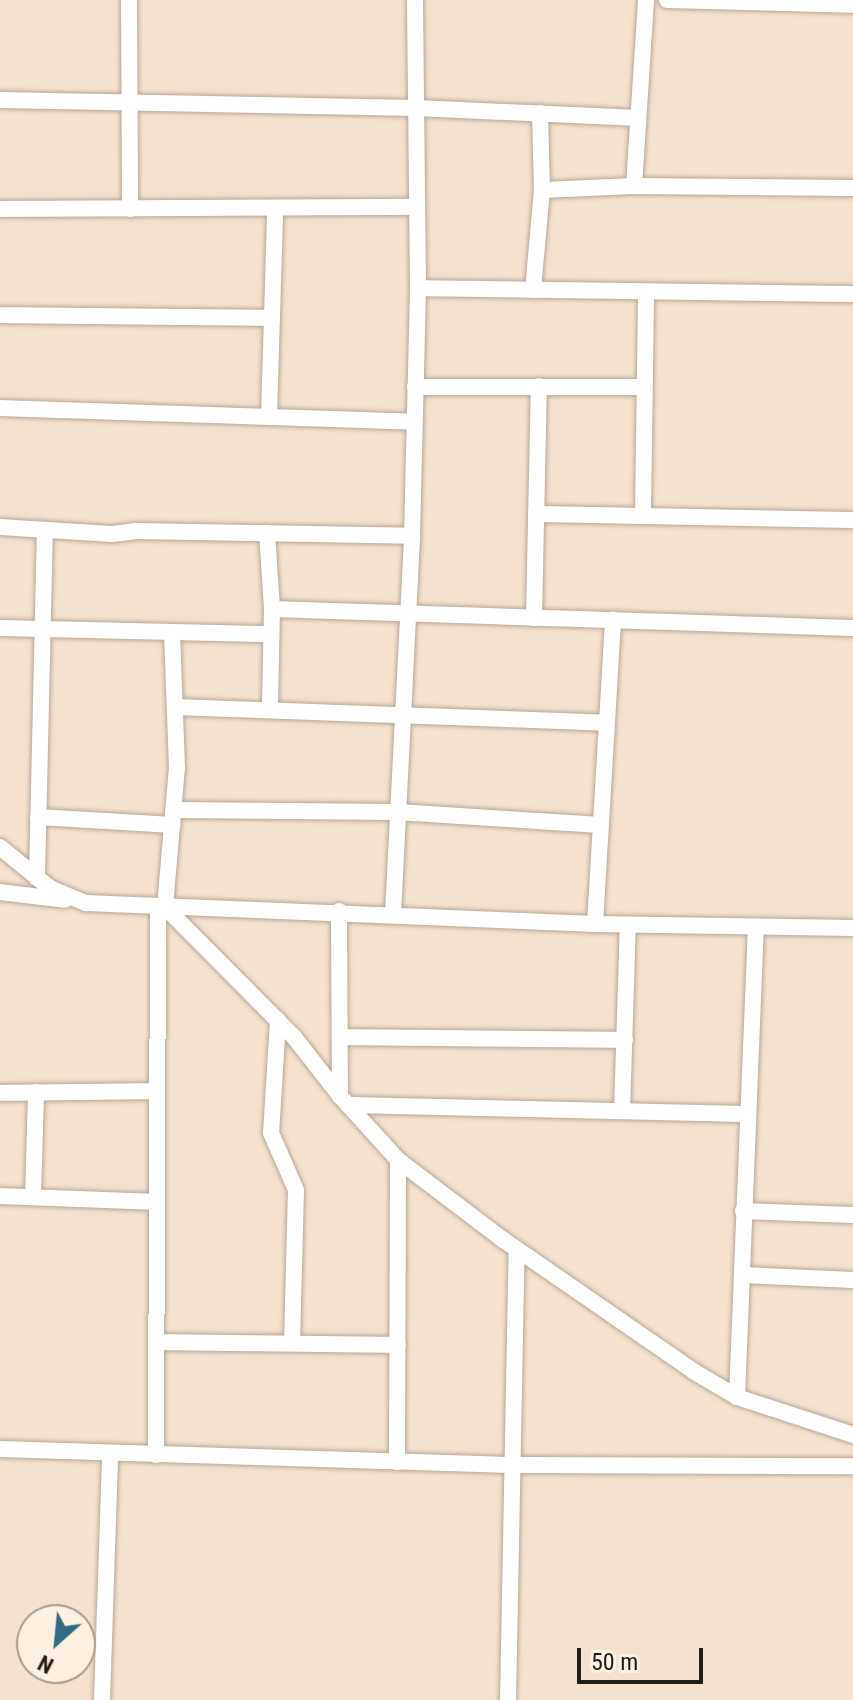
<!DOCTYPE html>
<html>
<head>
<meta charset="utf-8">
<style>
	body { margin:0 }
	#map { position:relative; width:853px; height:1700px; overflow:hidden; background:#f4e2cf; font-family:"Roboto Condensed",sans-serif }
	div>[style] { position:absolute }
	.roads { filter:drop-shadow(0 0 2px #b8a796) drop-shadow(0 0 2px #b8a796) }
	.minor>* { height:16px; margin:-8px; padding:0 8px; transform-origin:8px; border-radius:8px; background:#fff }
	span { translate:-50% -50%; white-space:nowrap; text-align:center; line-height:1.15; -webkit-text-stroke:7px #fef0e1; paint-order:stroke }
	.north { position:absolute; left:16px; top:1604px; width:80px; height:80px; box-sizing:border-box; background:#fef0e1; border:2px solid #a69b90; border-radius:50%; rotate:207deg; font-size:22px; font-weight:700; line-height:32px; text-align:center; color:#221c16 }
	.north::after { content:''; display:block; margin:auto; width:28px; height:36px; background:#316c84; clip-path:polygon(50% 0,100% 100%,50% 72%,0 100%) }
	.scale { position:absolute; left:577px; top:1648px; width:126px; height:36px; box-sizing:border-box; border:4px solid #221c16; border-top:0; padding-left:10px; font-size:24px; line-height:28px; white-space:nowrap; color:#221c16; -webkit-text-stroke:6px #fef0e1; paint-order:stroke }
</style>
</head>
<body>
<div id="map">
	<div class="roads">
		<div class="minor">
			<div style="left:129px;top:0;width:209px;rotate:89.7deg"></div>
			<div style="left:667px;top:0;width:186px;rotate:1.5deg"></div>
			<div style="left:0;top:100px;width:416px;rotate:1.1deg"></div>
			<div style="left:416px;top:108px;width:222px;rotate:2.6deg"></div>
			<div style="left:634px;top:186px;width:186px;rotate:-86.3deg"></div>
			<div style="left:542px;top:190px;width:92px;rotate:-2.5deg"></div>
			<div style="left:634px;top:186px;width:219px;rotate:0.5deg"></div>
			<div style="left:0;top:209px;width:417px;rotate:-0.3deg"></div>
			<div style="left:418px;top:288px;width:435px;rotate:0.8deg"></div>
			<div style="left:533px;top:290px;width:100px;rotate:-84.9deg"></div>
			<div style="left:542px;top:190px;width:77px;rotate:-91.5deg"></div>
			<div style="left:0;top:315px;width:272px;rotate:0.6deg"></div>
			<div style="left:415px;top:387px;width:228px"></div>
			<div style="left:0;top:408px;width:414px;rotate:1.9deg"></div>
			<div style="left:269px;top:417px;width:208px;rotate:-88.3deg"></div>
			<div style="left:536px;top:514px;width:317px;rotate:1.1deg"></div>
			<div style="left:643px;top:514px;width:222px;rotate:-89.2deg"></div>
			<div style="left:0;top:527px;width:112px;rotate:3.6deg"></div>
			<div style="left:112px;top:534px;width:23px;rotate:-7deg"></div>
			<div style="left:135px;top:531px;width:277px;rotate:1deg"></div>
			<div style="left:267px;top:533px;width:76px;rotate:86.2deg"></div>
			<div style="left:272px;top:609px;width:99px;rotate:91.2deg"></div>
			<div style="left:272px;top:609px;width:581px;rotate:1.87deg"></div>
			<div style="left:534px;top:618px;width:232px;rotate:-88.8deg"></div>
			<div style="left:0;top:628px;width:271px;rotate:1.3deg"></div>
			<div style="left:177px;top:707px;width:430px;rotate:2.1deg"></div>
			<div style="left:174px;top:810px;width:224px;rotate:0.5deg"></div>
			<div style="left:398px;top:812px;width:203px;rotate:3.7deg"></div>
			<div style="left:38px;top:817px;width:135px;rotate:3.4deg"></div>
			<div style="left:0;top:847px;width:65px;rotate:39.4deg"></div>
			<div style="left:50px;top:888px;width:39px;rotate:23deg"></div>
			<div style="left:86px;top:903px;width:509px;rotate:2.36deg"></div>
			<div style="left:595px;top:924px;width:258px;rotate:0.9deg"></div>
			<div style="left:37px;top:878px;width:348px;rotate:-88.7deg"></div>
			<div style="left:0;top:892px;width:65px;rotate:7deg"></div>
			<div style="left:165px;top:907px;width:183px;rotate:45.2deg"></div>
			<div style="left:294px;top:1037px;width:75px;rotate:52.1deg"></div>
			<div style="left:340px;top:1096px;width:86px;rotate:47.8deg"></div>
			<div style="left:398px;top:1160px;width:131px;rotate:37.2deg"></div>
			<div style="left:502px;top:1239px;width:232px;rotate:34.6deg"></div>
			<div style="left:693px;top:1371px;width:51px;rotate:30.6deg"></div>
			<div style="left:737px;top:1397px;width:122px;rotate:18.1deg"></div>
			<div style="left:165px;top:907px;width:140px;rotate:-85.1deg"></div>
			<div style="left:177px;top:768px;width:135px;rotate:-92.1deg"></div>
			<div style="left:339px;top:911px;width:185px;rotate:89.7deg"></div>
			<div style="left:393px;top:914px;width:378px;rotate:-87.1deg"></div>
			<div style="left:412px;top:536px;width:248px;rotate:-88.6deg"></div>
			<div style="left:418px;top:288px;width:288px;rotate:-90.6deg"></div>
			<div style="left:595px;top:924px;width:305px;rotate:-86.6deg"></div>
			<div style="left:278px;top:1020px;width:113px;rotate:93.5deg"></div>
			<div style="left:271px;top:1133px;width:62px;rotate:66.3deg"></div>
			<div style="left:296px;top:1190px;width:153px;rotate:91.5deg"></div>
			<div style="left:340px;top:1037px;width:285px;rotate:0.6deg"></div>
			<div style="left:0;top:1093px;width:156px;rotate:-0.7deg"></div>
			<div style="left:348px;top:1105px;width:399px;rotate:1.3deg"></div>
			<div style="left:622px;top:1111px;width:186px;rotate:-88.2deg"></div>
			<div style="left:0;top:1196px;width:156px;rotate:2.2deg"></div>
			<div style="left:33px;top:1196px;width:104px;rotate:-88.3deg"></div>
			<div style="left:743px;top:1211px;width:110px;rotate:2.1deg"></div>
			<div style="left:742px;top:1275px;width:111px;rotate:2.6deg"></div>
			<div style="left:156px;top:1342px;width:242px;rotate:0.7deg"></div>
			<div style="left:737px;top:1397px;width:470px;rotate:-87.7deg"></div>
			<div style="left:0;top:1449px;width:513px;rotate:1.79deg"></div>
			<div style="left:513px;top:1465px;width:340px;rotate:0.2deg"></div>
			<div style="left:156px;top:1455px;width:548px;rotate:-89.79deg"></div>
			<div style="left:397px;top:1462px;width:302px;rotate:-89.8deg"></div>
			<div style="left:102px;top:1700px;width:246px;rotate:-88.1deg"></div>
			<div style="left:508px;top:1700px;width:450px;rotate:-88.9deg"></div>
		</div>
	</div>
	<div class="north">N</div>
	<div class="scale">50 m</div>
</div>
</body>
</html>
